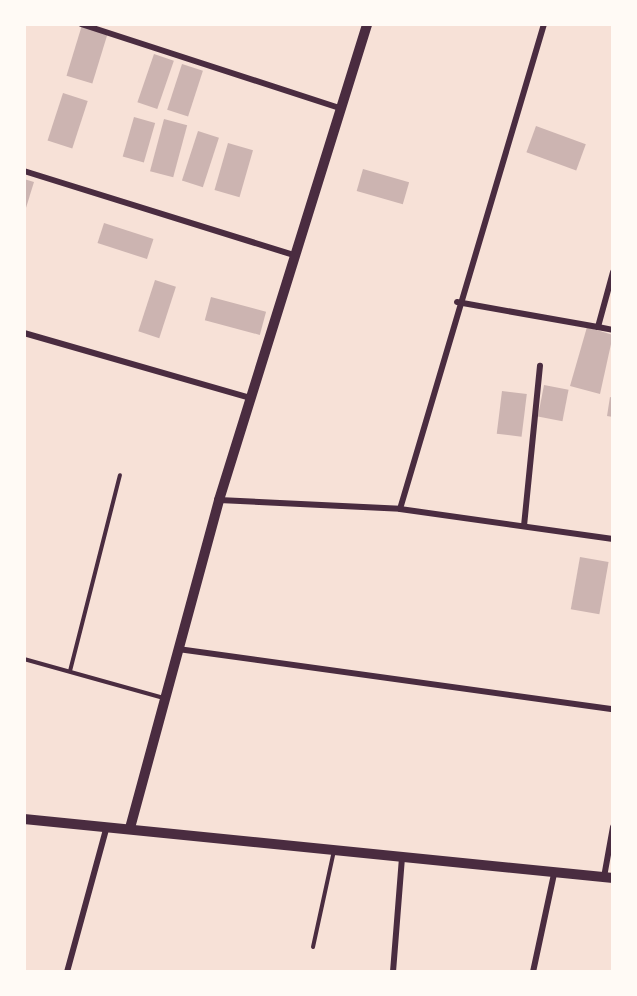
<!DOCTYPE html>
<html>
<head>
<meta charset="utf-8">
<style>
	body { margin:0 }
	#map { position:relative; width:637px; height:996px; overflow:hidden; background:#f7e1d7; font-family:Mulish,sans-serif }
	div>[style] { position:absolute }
	.building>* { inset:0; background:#ccb4b1; transform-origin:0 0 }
	.service>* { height:4px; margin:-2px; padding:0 2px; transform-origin:2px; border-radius:2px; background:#4a2c40 }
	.minor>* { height:6px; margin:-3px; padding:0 3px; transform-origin:3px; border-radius:3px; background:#4a2c40 }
	.tertiary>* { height:10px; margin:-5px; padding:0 5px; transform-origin:5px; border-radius:5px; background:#4a2c40 }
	span { translate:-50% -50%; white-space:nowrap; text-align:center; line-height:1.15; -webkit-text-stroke:4.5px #fffaf5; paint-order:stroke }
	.frame { position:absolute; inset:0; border:26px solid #fffaf5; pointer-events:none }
</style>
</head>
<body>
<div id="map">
	<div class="building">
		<div style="left:82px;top:25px;width:27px;height:53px;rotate:17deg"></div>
		<div style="left:154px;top:54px;width:21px;height:51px;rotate:19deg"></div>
		<div style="left:182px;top:64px;width:22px;height:48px;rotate:18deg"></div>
		<div style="left:63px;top:93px;width:26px;height:50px;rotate:18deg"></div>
		<div style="left:134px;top:117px;width:22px;height:41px;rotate:16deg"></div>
		<div style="left:164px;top:119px;width:24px;height:54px;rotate:15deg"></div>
		<div style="left:536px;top:126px;width:53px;height:28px;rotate:20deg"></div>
		<div style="left:198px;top:131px;width:22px;height:52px;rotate:18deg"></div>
		<div style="left:228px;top:143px;width:26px;height:49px;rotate:16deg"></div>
		<div style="left:363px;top:169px;width:48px;height:23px;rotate:16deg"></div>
		<div style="clip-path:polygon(24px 179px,34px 182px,25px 211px,24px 211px)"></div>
		<div style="left:104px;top:223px;width:52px;height:21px;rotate:18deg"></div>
		<div style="left:155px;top:280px;width:22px;height:54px;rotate:18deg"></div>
		<div style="left:211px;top:297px;width:57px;height:24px;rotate:15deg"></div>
		<div style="clip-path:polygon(587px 327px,613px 335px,600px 394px,570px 386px)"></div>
		<div style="left:544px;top:385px;width:25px;height:32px;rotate:11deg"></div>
		<div style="left:502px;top:391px;width:25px;height:43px;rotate:7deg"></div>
		<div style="clip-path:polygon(610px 397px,613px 398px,613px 417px,607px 416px)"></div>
		<div style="left:580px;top:557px;width:29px;height:53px;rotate:10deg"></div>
	</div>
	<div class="service">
		<div style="left:24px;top:659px;width:145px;rotate:15.6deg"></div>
		<div style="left:70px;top:671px;width:202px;rotate:-75.7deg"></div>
		<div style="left:313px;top:947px;width:98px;rotate:-77.7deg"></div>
	</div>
	<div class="minor">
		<div style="left:81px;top:24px;width:271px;rotate:18deg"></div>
		<div style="left:24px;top:171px;width:283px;rotate:17.3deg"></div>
		<div style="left:613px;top:272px;width:57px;rotate:105.3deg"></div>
		<div style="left:598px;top:327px;width:15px;rotate:11deg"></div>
		<div style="left:457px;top:302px;width:143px;rotate:10.1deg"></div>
		<div style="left:24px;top:333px;width:236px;rotate:16deg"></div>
		<div style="left:219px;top:500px;width:181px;rotate:2.8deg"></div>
		<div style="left:400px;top:509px;width:215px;rotate:8deg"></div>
		<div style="left:400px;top:509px;width:506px;rotate:-73.46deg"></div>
		<div style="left:524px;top:526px;width:161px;rotate:-84.3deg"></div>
		<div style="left:178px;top:649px;width:439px;rotate:7.9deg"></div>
		<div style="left:604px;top:877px;width:51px;rotate:-79.8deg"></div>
		<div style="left:67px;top:972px;width:151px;rotate:-74.7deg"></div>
		<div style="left:393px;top:972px;width:114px;rotate:-85.5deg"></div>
		<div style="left:533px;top:972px;width:100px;rotate:-77.9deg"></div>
	</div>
	<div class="tertiary">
		<div style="left:24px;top:819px;width:592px;rotate:5.72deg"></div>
		<div style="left:130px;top:828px;width:340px;rotate:-74.8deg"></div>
		<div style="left:219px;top:500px;width:498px;rotate:-72.7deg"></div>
	</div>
	<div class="frame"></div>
</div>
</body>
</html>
